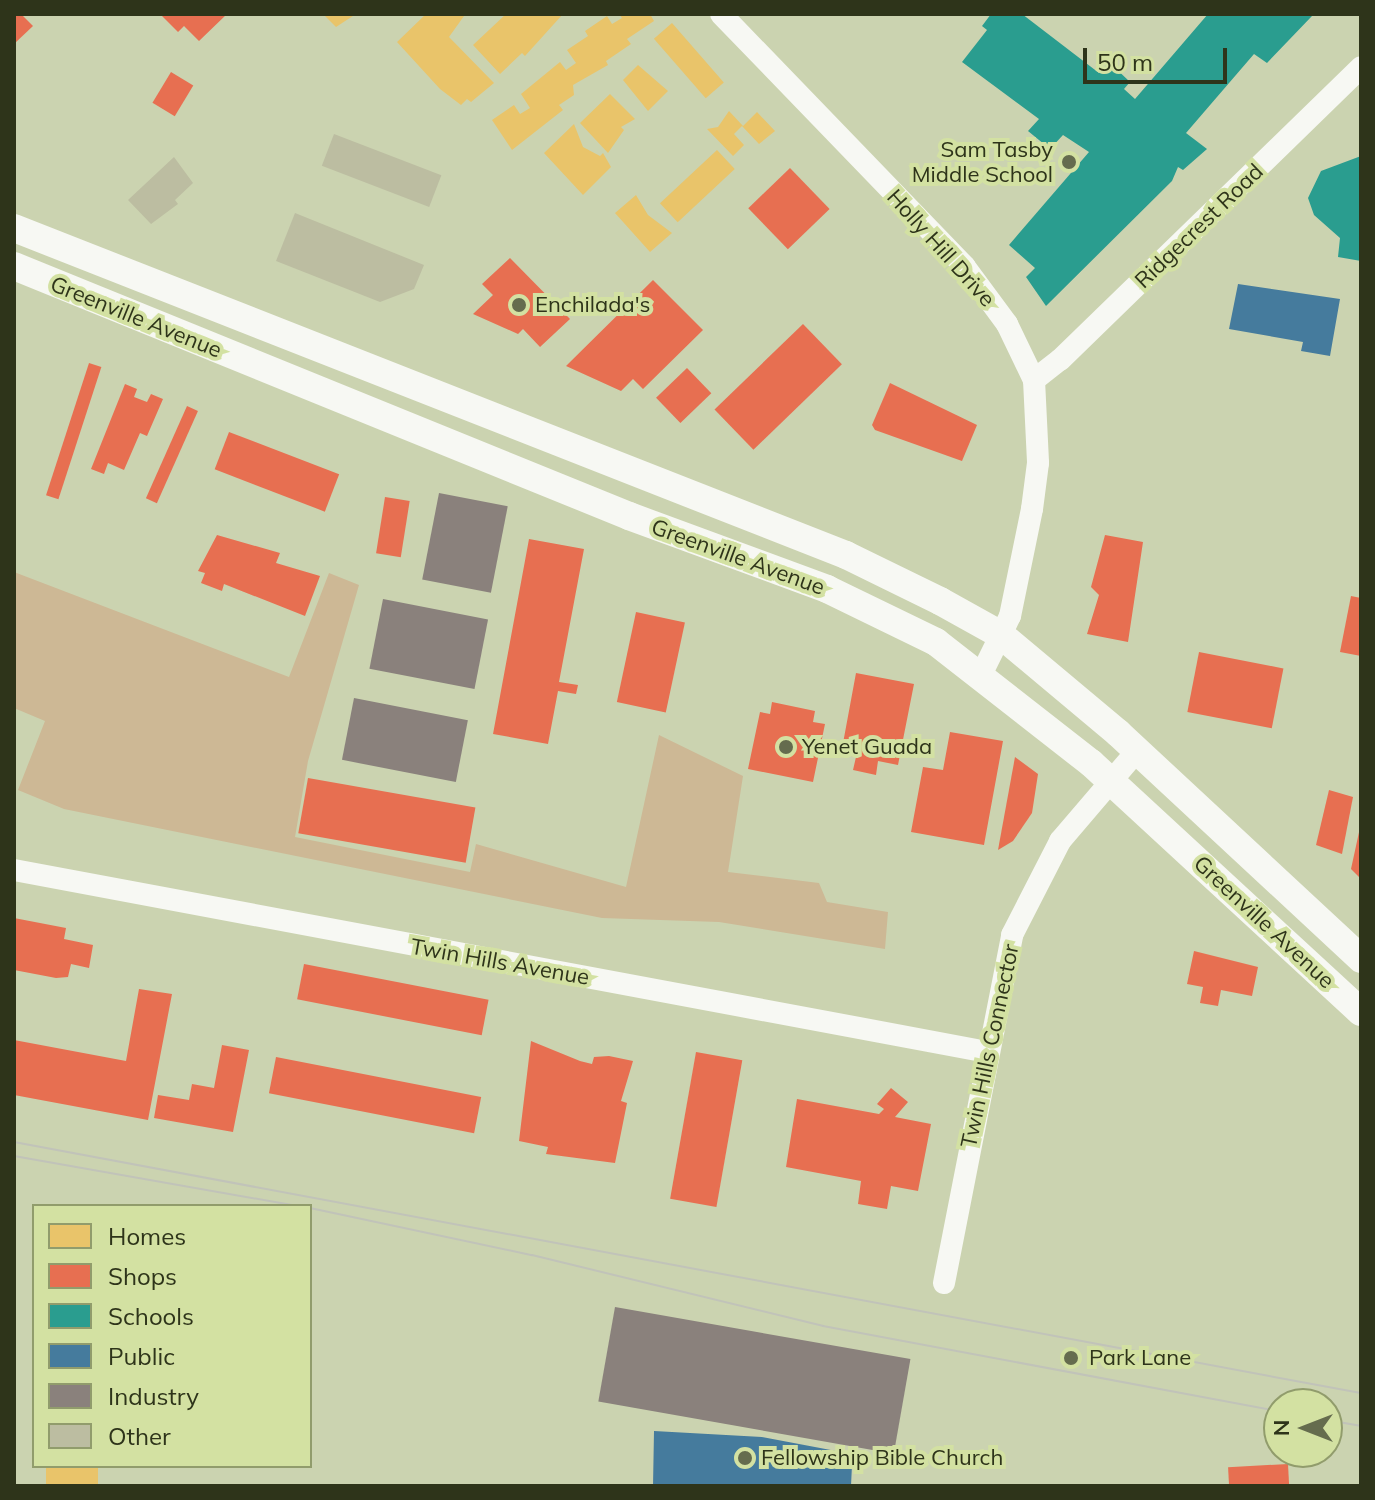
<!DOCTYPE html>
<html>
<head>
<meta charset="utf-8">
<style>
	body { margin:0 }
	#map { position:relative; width:1375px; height:1500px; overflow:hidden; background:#cbd3b0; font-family:Mulish,sans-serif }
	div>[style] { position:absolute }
	.green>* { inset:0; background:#cdb895 }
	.homes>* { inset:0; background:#e9c46a; transform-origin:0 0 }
	.shops>* { inset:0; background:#e76f51; transform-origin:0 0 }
	.schools>* { inset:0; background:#2a9d8f }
	.public>* { inset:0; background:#457b9d }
	.industry>* { inset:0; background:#8a817c; transform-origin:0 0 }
	.building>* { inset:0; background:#bcbda1; transform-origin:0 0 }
	.minor>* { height:22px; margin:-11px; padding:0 11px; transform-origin:11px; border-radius:11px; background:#f7f8f3 }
	.major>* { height:28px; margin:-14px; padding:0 14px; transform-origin:14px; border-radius:14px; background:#f7f8f3 }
	.tram>* { height:2px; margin:-1px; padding:0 1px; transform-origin:1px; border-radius:1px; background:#c1c3b9 }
	.dots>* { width:22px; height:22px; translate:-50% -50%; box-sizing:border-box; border:4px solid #d3e1a2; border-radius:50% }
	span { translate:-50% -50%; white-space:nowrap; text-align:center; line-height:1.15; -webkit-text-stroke:8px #d3e1a2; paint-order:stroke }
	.poi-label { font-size:22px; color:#2e341a }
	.right { translate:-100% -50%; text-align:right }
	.left { translate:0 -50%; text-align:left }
	.street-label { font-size:22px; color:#2e341a }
	.frame { position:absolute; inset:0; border:16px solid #2e341a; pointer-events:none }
	.legend { position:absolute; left:32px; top:1204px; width:280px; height:264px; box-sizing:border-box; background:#d3e1a2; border:2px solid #919c6c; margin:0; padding:10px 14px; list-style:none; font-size:24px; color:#2e341a }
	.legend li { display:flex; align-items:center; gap:16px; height:40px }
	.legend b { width:40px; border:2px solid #919c6c }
	.north { position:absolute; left:1263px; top:1388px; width:80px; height:80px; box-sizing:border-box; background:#d3e1a2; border:2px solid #919c6c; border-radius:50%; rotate:270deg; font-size:22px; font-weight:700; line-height:32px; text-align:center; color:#2e341a }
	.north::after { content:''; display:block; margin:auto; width:28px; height:36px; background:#656c4e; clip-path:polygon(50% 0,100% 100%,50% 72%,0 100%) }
	.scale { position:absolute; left:1083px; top:48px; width:144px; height:36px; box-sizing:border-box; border:4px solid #2e341a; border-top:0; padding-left:10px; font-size:24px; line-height:28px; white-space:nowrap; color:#2e341a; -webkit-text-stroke:6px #d3e1a2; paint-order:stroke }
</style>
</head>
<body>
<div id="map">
	<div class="green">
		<div style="clip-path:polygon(14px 572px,289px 677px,329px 573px,359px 585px,308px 761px,295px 837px,470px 872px,476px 844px,626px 887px,659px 735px,743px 776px,728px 872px,819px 883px,827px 902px,888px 912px,885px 949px,719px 922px,602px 918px,64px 809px,18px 790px,45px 721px,14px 708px)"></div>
	</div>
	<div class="homes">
		<div style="clip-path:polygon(323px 14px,356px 14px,336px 27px)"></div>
		<div style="clip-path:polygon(426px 14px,464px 16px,449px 37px,494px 83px,471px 102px,467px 99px,461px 105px,440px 89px,397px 42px)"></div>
		<div style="clip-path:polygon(506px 14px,563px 14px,525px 56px,522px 53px,500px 74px,473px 45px)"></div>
		<div style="clip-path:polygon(619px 14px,650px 14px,654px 21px,627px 39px,631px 44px,606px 61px,608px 65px,573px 85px,574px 95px,559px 105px,563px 110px,512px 150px,492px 120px,514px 105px,520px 114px,530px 108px,521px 94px,560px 62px,566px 70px,576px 63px,567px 50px,588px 36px,585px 31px,607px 16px,612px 24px,622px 18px)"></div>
		<div style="left:672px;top:23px;width:79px;height:24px;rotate:49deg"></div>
		<div style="clip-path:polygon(638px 65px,668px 91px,648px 111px,623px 80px)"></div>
		<div style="clip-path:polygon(610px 94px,635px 119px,621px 127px,624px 130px,608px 153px,580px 123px)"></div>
		<div style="clip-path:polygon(729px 111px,743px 126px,757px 112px,775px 131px,759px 144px,742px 126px,734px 134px,744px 145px,733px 156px,707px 129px,718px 127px)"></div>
		<div style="clip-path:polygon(574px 124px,583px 147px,600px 156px,603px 153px,611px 167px,583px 195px,544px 153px)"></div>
		<div style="left:717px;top:150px;width:26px;height:78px;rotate:47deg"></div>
		<div style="clip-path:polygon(636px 195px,648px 215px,672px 233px,650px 252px,615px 213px)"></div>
		<div style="left:46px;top:1466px;width:52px;height:20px"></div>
	</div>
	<div class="shops">
		<div style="clip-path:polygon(14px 14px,21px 14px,33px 26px,14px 44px)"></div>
		<div style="clip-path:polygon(160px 14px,227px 14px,199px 41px,184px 26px,178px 32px)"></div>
		<div style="left:171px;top:72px;width:26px;height:36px;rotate:31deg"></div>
		<div style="left:790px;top:168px;width:57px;height:58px;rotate:46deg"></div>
		<div style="clip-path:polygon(510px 258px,570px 319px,540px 347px,523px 329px,518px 334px,473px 314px,493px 295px,482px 284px)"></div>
		<div style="clip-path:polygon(653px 280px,703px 330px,643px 389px,633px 379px,621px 391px,566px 366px)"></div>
		<div style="left:803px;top:324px;width:56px;height:123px;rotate:46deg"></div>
		<div style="left:89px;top:363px;width:13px;height:139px;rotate:18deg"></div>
		<div style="left:687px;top:368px;width:35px;height:43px;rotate:46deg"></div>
		<div style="clip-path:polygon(890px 383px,977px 425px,962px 461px,875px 430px,872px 425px)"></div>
		<div style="clip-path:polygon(125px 384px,137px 389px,134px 397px,147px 402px,151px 394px,163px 399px,147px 436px,140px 433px,124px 470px,108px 463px,104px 474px,91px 469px)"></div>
		<div style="left:187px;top:406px;width:12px;height:101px;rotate:24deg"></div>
		<div style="left:229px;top:432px;width:118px;height:40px;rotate:21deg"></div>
		<div style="left:385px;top:497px;width:25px;height:57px;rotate:9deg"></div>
		<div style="clip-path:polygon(217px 535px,280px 553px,276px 563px,320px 576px,305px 616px,224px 584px,222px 591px,201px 583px,205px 573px,198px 571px)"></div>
		<div style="clip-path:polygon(1105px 535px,1143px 542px,1128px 642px,1087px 634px,1099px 595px,1091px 587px)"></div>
		<div style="clip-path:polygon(529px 539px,584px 549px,559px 682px,578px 685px,576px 694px,558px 691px,548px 744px,493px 734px)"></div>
		<div style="clip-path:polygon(1351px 596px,1361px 598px,1361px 656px,1340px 652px)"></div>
		<div style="left:636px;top:612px;width:50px;height:92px;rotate:12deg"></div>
		<div style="left:1199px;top:652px;width:86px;height:61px;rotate:11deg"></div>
		<div style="clip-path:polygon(856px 673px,914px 684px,898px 765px,878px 761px,876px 775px,853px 770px,856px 757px,841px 754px)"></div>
		<div style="clip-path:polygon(772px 702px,815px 711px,813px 722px,825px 724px,813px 782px,748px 769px,760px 712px,770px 714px)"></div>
		<div style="clip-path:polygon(950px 732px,1003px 741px,984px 845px,911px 832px,923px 767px,943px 770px)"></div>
		<div style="clip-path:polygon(1015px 757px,1038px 774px,1032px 813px,1013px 841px,998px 850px)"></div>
		<div style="left:308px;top:778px;width:170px;height:56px;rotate:10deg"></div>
		<div style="clip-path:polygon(1329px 790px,1353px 797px,1342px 854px,1316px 845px)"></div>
		<div style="clip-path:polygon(1361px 823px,1361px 879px,1351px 869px)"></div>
		<div style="clip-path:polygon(14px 918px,66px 928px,64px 939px,93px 945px,89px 968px,71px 964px,68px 977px,56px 978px,14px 970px)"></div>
		<div style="clip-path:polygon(1194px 951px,1258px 967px,1252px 996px,1221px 990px,1218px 1006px,1200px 1003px,1203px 987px,1187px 984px)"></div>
		<div style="left:304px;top:964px;width:188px;height:36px;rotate:11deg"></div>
		<div style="clip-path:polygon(139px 989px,172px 994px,148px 1120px,14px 1095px,14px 1040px,126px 1061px)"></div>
		<div style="clip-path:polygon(531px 1041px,580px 1061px,592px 1064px,594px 1057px,609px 1056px,633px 1061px,621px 1101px,627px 1103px,615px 1163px,546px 1154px,548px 1147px,519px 1141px)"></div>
		<div style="clip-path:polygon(222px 1045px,249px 1050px,233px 1132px,154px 1118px,158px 1095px,189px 1100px,192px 1084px,214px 1088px)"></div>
		<div style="left:696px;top:1052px;width:47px;height:149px;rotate:10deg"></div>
		<div style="left:276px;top:1057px;width:209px;height:37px;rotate:11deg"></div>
		<div style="clip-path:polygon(891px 1088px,908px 1102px,895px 1117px,931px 1124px,918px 1191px,891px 1186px,887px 1209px,858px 1204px,861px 1181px,786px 1167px,797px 1099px,879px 1114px,884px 1109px,877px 1104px)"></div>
		<div style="left:1288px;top:1464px;width:22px;height:60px;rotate:87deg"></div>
	</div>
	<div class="schools">
		<div style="clip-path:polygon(991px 14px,1022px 14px,1099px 73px,1109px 62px,1130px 82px,1124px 89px,1135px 99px,1208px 14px,1312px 16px,1267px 63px,1254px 54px,1186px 133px,1207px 149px,1183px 170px,1178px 167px,1172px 181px,1046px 306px,1026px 277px,1035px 268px,1009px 245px,1089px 152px,1063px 135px,1050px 149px,1028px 131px,1039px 119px,962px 62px,987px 30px,982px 26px)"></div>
		<div style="clip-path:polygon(1361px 156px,1361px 261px,1338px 257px,1340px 238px,1314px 215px,1308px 198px,1321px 171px)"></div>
	</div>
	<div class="public">
		<div style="clip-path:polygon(1238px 284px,1340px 299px,1330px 356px,1301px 351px,1303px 342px,1229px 329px)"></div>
		<div style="clip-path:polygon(654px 1431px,762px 1437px,836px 1451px,836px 1465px,852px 1465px,851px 1486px,653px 1486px)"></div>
	</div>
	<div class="industry">
		<div style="left:439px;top:493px;width:70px;height:88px;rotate:11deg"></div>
		<div style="left:383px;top:599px;width:107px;height:71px;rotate:11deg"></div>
		<div style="left:354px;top:698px;width:116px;height:63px;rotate:11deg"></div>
		<div style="left:615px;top:1307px;width:300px;height:96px;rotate:10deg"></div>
	</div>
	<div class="building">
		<div style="left:334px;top:134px;width:115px;height:34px;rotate:21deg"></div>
		<div style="clip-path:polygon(174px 157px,193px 183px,175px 200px,178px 204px,151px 224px,128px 200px)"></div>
		<div style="clip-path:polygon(295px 213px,424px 265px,414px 289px,380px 302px,276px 261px)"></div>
	</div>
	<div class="minor">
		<div style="left:721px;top:14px;width:351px;rotate:46deg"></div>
		<div style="left:965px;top:267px;width:71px;rotate:53.6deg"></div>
		<div style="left:1007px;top:324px;width:62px;rotate:64.3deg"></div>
		<div style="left:1034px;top:380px;width:83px;rotate:87.2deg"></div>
		<div style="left:1038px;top:463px;width:46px;rotate:97.4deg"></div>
		<div style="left:1032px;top:509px;width:109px;rotate:101.6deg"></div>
		<div style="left:1010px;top:616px;width:64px;rotate:116.2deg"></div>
		<div style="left:1034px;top:380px;width:33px;rotate:-38deg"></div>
		<div style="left:1060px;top:360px;width:420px;rotate:-44.2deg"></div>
		<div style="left:14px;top:870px;width:990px;rotate:10.59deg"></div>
		<div style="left:944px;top:1283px;width:355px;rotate:-78.9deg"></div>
		<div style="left:1012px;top:935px;width:106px;rotate:-62.9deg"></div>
		<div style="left:1060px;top:841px;width:118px;rotate:-49.5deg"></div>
	</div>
	<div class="major">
		<div style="left:14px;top:228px;width:894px;rotate:21.46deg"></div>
		<div style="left:846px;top:555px;width:105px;rotate:26.1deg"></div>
		<div style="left:940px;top:601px;width:70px;rotate:29.1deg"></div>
		<div style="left:1001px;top:635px;width:153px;rotate:39.9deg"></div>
		<div style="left:1118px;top:733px;width:332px;rotate:42.9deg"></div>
		<div style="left:14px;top:266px;width:664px;rotate:22.12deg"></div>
		<div style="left:629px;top:516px;width:211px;rotate:20.2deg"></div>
		<div style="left:827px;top:589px;width:121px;rotate:25.9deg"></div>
		<div style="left:936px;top:642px;width:197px;rotate:38deg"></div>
		<div style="left:1091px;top:763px;width:367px;rotate:42.7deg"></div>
	</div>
	<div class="tram">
		<div style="left:14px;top:1142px;width:1370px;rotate:10.56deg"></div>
		<div style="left:14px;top:1156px;width:288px;rotate:10deg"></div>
		<div style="left:310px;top:1208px;width:227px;rotate:12deg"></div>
		<div style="left:532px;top:1255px;width:300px;rotate:13.7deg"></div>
		<div style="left:823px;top:1326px;width:464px;rotate:10.6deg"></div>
		<div style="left:1327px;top:1420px;width:35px;rotate:10deg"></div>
	</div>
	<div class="dots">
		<div style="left:1069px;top:162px;background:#656c4e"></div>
		<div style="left:519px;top:305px;background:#656c4e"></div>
		<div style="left:786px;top:747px;background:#656c4e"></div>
		<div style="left:1071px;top:1358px;background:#656c4e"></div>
		<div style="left:745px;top:1458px;background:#656c4e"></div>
	</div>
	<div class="poi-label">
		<span class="right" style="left:1053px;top:162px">Sam Tasby<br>Middle School</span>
		<span class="left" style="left:535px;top:305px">Enchilada's</span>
		<span class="left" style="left:802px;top:747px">Yenet Guada</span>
		<span class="left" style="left:1089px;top:1358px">Park Lane</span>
		<span class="left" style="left:761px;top:1458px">Fellowship Bible Church</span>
	</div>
	<div class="street-label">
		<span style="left:1199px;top:226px;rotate:-44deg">Ridgecrest Road</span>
		<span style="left:941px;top:248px;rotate:48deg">Holly Hill Drive</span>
		<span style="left:136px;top:317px;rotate:22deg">Greenville Avenue</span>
		<span style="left:738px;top:557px;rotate:20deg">Greenville Avenue</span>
		<span style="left:1264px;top:922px;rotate:43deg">Greenville Avenue</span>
		<span style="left:500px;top:962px;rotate:10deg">Twin Hills Avenue</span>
		<span style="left:990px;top:1046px;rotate:-78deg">Twin Hills Connector</span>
	</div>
	<div class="frame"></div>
	<ul class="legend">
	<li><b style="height:22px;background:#e9c46a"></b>Homes</li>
	<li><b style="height:22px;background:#e76f51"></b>Shops</li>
	<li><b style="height:22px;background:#2a9d8f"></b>Schools</li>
	<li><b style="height:22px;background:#457b9d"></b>Public</li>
	<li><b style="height:22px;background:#8a817c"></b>Industry</li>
	<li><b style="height:22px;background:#bcbda1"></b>Other</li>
	</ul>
	<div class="north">N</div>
	<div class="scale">50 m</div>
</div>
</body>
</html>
